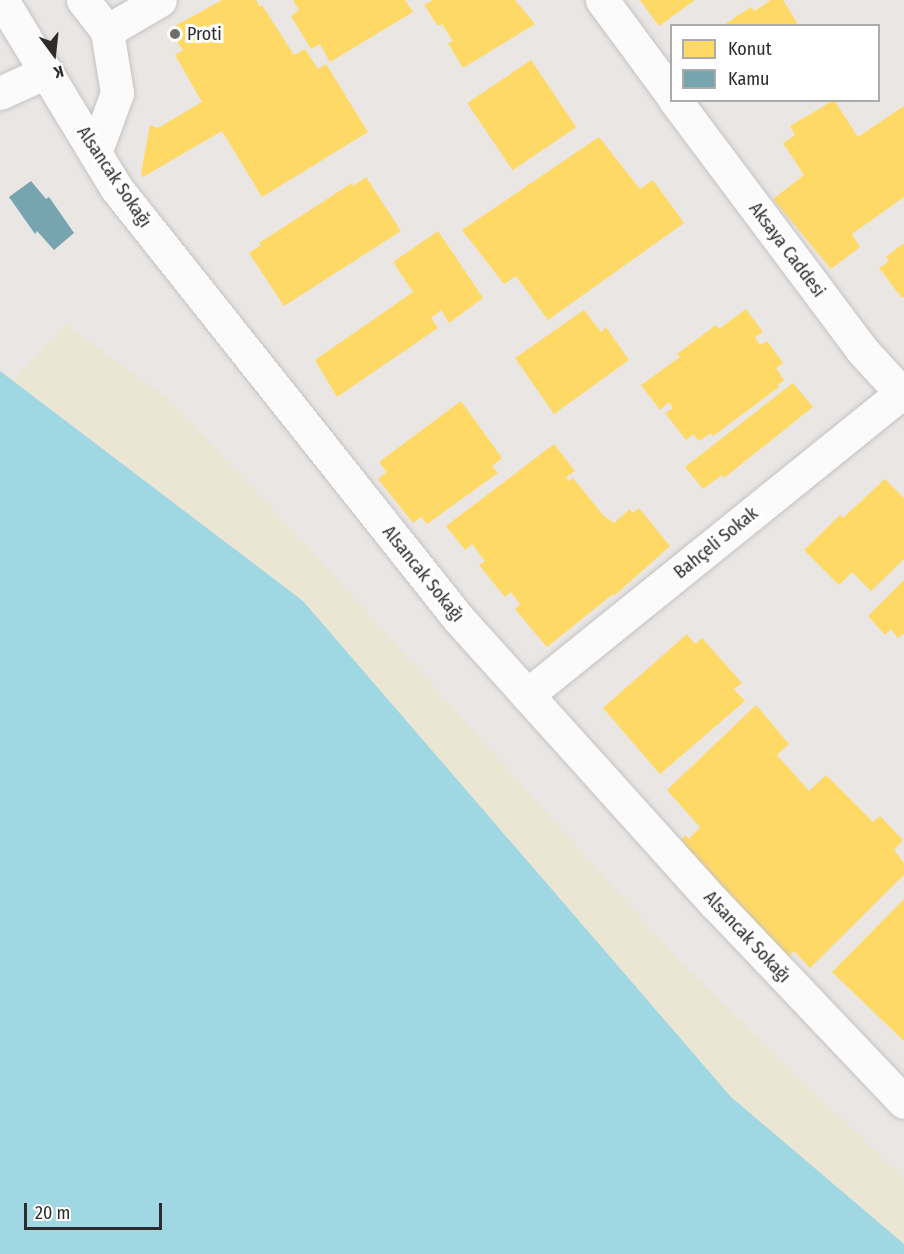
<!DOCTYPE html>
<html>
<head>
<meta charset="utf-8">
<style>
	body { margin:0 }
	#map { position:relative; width:904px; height:1254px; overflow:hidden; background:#e9e6e4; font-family:"Fira Sans Condensed",sans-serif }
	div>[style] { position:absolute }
	.sand>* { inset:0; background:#ebe5d4 }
	.water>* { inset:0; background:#9fd7e3 }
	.homes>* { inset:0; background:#ffd966; transform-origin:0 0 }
	.public>* { inset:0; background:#76a5af }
	.roads { filter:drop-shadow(0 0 2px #c4c3c4) drop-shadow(0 0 2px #c4c3c4) }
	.street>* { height:33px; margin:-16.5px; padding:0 16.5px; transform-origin:16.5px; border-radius:16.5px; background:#fcfbfb }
	.dots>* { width:16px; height:16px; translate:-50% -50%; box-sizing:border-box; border:3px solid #fff; border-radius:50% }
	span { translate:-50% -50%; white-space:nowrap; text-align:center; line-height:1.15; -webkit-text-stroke:6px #fff; paint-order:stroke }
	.poi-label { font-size:18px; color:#2c2c2c }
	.left { translate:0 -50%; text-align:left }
	.street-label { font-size:18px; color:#2c2c2c }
	.legend { position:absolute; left:670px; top:24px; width:210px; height:78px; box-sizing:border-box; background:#fff; border:2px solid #ababab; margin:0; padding:8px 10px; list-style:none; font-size:18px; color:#2c2c2c }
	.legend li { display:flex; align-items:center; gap:12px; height:30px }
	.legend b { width:30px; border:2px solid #ababab }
	.north { position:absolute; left:24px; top:24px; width:60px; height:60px; -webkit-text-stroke:4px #fff; paint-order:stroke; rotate:165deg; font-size:16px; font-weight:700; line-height:24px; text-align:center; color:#2c2c2c }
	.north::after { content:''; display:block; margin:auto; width:21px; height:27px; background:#2c2c2c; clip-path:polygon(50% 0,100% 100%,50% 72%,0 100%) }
	.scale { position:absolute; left:24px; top:1203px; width:138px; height:27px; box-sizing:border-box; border:3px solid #2c2c2c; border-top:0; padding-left:8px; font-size:18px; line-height:21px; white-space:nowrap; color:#2c2c2c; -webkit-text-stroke:4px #fff; paint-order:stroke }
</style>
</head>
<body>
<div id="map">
	<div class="sand">
		<div style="clip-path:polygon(65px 324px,169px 399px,324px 564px,681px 962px,904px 1179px,904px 1244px,731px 1097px,303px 601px,13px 380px)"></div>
	</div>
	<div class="water">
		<div style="clip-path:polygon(0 371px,303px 601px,731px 1097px,904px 1244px,904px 1254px,0 1254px)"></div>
	</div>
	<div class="homes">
		<div style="clip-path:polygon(222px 0,256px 0,260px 7px,262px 5px,294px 55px,305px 49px,318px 69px,326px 64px,368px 132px,262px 197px,222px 131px,143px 177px,141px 174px,150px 125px,158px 128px,202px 102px,175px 55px,183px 50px,168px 30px)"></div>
		<div style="clip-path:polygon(293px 0,405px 0,413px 12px,330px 62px,320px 44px,311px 49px,291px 16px,299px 10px)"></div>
		<div style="clip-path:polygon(433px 0,515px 0,535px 24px,463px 68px,448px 43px,453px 41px,442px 24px,438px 26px,424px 5px)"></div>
		<div style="clip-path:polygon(640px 0,695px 0,659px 26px)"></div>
		<div style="clip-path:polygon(771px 0,783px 0,799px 26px,722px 26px,751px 7px,755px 11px)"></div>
		<div style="left:531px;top:60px;width:81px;height:77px;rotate:56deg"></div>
		<div style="clip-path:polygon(834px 100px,858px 137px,904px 106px,904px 197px,852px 234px,860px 247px,831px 269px,773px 199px,804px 175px,783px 143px,795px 135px,790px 126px)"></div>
		<div style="clip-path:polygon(599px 137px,640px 189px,653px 180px,684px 223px,548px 320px,516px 276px,504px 284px,462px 230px)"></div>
		<div style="clip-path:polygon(366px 177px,401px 231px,284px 306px,249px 253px,261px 245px,259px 243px,352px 183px,353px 186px)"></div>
		<div style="clip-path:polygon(438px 231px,483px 298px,449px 323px,441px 310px,431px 318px,438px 328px,337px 397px,315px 360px,413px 292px,393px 262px)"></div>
		<div style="clip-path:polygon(904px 243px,904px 297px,902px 298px,879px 268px,889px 261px,886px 257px)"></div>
		<div style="clip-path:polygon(746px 309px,763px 332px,755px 337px,760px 345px,767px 341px,783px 363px,776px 368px,784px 380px,778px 385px,779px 387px,713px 436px,711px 433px,699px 441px,693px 434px,686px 440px,665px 413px,673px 408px,669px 402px,660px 410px,641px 385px,680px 357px,677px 354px,716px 325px,719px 329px)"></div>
		<div style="clip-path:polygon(584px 310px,601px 332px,606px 327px,629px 360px,554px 414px,515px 358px)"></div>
		<div style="clip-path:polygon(793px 383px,813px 407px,724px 478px,722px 475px,703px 489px,685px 467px)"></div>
		<div style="clip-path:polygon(461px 401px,502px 458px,492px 466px,498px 473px,427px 524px,421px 517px,413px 523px,378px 479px,387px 472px,379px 462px)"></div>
		<div style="clip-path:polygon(554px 444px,575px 471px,566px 477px,569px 481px,573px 478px,603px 515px,614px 523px,630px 509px,633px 513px,639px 508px,670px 546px,614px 596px,613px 594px,547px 647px,515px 609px,520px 604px,511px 592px,505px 597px,479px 565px,485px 561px,472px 544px,465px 550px,446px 526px)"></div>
		<div style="clip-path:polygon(885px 479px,904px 498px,904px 559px,871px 591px,852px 572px,839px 585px,804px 550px,840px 515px,843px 518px)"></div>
		<div style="clip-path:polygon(904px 580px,904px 633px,898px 638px,891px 629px,885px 635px,868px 616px)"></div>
		<div style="clip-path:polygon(687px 634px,695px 644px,702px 638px,742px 683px,734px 689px,745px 701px,660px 774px,603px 708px)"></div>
		<div style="clip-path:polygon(756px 705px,789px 744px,777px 755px,809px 791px,826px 775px,873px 822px,880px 816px,903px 840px,894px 850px,904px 863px,904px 875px,810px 968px,794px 951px,785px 960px,730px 910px,738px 903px,678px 843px,685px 835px,689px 839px,700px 827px,667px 790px)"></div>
		<div style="clip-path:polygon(904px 899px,904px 1041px,832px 972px)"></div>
	</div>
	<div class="public">
		<div style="clip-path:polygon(31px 181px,46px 199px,49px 197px,74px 233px,54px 250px,37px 231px,35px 234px,9px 197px)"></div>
	</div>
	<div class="roads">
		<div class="street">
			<div style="left:2px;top:0;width:221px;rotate:58.7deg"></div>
			<div style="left:117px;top:189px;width:548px;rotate:51.52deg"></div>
			<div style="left:458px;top:618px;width:384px;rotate:48deg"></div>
			<div style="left:715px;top:903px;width:274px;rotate:46.5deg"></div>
			<div style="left:83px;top:0;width:39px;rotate:52deg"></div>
			<div style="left:107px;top:31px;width:63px;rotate:80.8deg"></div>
			<div style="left:117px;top:93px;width:64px;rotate:110.1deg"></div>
			<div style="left:602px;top:0;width:118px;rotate:53.6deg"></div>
			<div style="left:107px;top:31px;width:61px;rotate:-30.3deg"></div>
			<div style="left:0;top:93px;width:51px;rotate:-24.5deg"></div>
			<div style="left:675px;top:100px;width:311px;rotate:53.2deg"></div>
			<div style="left:861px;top:349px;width:64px;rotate:47.5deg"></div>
			<div style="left:527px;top:695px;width:484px;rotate:-38.9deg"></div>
		</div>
	</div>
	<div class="dots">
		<div style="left:175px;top:34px;background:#6e6d6c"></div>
	</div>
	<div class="poi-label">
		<span class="left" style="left:187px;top:34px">Proti</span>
	</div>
	<div class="street-label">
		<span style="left:114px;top:177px;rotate:56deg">Alsancak Sokağı</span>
		<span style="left:787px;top:250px;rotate:53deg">Aksaya Caddesi</span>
		<span style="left:716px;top:543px;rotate:-39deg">Bahçeli Sokak</span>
		<span style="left:423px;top:574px;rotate:51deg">Alsancak Sokağı</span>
		<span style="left:747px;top:937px;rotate:47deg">Alsancak Sokağı</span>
	</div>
	<ul class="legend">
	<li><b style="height:16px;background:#ffd966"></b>Konut</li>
	<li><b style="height:16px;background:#76a5af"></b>Kamu</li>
	</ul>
	<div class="north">K</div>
	<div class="scale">20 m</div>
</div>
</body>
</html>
